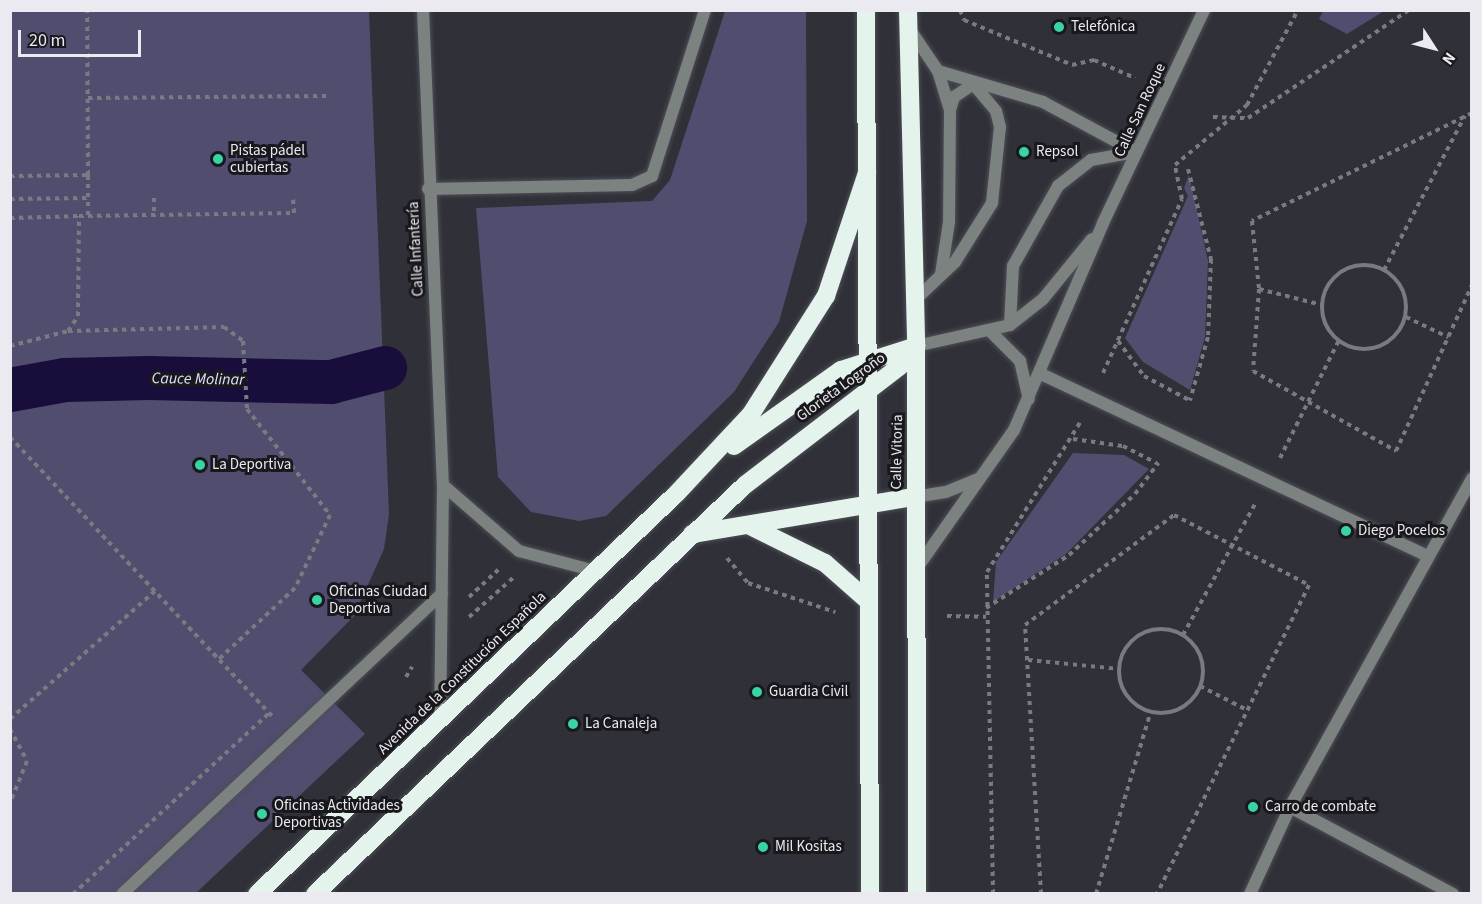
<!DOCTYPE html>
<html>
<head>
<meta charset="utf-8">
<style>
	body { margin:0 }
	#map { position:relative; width:1482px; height:904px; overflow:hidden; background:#303039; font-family:"Source Sans 3",sans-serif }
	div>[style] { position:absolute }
	.green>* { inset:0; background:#504d6f }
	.canal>* { height:44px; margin:-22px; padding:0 22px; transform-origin:22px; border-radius:22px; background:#190e3b }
	.path>* { height:4px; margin-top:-2px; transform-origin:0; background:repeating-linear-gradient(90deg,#7a7a82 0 4.5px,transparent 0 9px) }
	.path>.ring { margin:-2px; padding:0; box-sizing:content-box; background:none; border:4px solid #7a7a82; border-radius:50% }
	.roads { filter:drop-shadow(0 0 2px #4e4e56) drop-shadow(0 0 2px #4e4e56) }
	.lane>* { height:12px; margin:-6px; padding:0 6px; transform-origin:6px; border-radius:6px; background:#7c827f }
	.street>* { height:12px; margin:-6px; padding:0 6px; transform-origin:6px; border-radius:6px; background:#7c827f }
	.highway>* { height:18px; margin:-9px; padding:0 9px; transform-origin:9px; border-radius:9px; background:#e5f3ed }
	.dots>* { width:16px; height:16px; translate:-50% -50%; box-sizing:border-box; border:3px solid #18181d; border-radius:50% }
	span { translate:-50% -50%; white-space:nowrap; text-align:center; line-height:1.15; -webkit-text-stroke:6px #18181d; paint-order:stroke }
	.poi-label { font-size:15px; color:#eaeaf0 }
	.left { translate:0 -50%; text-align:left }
	.street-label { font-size:15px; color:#eaeaf0 }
	.water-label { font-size:16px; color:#e0deff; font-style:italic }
	.frame { position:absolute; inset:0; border:12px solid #eaeaf0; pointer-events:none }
	.north { position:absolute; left:1404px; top:18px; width:60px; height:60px; -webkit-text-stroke:4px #18181d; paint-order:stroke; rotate:126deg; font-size:16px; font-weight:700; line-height:24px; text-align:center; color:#eaeaf0 }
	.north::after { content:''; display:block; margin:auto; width:21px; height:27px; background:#eaeaf0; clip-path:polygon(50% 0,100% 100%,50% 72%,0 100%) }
	.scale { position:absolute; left:18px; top:30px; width:123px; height:27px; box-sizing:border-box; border:3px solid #eaeaf0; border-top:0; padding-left:8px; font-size:18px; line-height:21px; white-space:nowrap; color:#eaeaf0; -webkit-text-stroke:4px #18181d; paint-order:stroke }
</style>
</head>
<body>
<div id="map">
	<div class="green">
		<div style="clip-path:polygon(10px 11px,369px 11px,389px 514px,384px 549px,354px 616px,301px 670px,365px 734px,196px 893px,11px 893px)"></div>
		<div style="clip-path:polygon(725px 11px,806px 11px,807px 221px,779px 322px,734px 392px,606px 516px,579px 521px,531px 512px,498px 477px,476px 208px,652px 201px,670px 180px)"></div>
		<div style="clip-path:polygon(1323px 11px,1323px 10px,1384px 11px,1347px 34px,1319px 19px)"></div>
		<div style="clip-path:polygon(1189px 175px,1208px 261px,1205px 337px,1190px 390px,1143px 362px,1125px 338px,1188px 196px,1184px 188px)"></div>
		<div style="clip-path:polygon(1073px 453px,1124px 455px,1149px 469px,1067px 553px,993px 602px,996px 562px)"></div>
	</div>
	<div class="canal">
		<div style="left:10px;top:390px;width:56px;rotate:-10.3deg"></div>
		<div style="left:65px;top:380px;width:84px;rotate:-1.4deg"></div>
		<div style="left:149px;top:378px;width:182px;rotate:1.3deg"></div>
		<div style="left:331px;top:382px;width:56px;rotate:-14.5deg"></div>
	</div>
	<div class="path">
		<div style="left:960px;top:10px;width:11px;rotate:68deg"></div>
		<div style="left:964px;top:20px;width:117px;rotate:22.6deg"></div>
		<div style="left:1072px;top:65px;width:23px;rotate:-13deg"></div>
		<div style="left:1094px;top:60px;width:45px;rotate:23.7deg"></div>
		<div style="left:88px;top:98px;width:238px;rotate:-0.5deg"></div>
		<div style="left:1472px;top:113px;width:245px;rotate:153.9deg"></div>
		<div style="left:1252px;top:221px;width:68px;rotate:84.1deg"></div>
		<div style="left:1259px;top:289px;width:82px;rotate:94.2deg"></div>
		<div style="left:1253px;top:371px;width:164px;rotate:29.2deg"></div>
		<div style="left:1396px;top:451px;width:183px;rotate:-65.4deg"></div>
		<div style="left:1213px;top:117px;width:35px;rotate:2deg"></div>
		<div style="left:1248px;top:118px;width:194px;rotate:-33.9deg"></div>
		<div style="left:1188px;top:169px;width:93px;rotate:75.7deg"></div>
		<div style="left:1211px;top:259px;width:78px;rotate:92.2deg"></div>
		<div style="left:1208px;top:337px;width:66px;rotate:105.9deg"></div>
		<div style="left:88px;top:175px;width:40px;rotate:90deg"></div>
		<div style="left:10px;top:176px;width:78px;rotate:-0.7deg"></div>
		<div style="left:88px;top:175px;width:165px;rotate:-90.3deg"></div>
		<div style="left:154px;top:198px;width:17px;rotate:90deg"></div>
		<div style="left:10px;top:199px;width:78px;rotate:-0.7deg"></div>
		<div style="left:10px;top:218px;width:69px;rotate:-1.7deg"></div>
		<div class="ring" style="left:1322px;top:265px;width:80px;height:80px"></div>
		<div style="left:1384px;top:270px;width:174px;rotate:-62.3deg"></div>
		<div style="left:1259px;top:289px;width:65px;rotate:14.3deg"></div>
		<div style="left:1406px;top:317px;width:47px;rotate:25.5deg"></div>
		<div style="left:68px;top:331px;width:156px;rotate:-1.5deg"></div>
		<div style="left:224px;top:327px;width:24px;rotate:36deg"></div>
		<div style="left:243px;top:341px;width:68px;rotate:86.6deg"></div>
		<div style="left:247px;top:409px;width:135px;rotate:51.9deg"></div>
		<div style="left:330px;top:515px;width:81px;rotate:115.6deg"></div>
		<div style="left:295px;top:588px;width:104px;rotate:136.9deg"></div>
		<div style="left:1118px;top:341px;width:44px;rotate:53.4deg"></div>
		<div style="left:1144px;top:376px;width:53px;rotate:28deg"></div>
		<div style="left:10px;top:346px;width:60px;rotate:-14.5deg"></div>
		<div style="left:68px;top:331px;width:18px;rotate:-56deg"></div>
		<div style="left:78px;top:316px;width:100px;rotate:-89.4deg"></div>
		<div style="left:79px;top:216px;width:215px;rotate:-0.8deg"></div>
		<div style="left:294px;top:213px;width:16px;rotate:-94deg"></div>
		<div style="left:1103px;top:373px;width:191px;rotate:-65.6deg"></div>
		<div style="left:1182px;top:199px;width:35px;rotate:-102deg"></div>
		<div style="left:1175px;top:165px;width:94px;rotate:-39.8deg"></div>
		<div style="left:1247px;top:105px;width:108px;rotate:-61.8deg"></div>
		<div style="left:10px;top:437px;width:383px;rotate:46.8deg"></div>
		<div style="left:1073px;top:439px;width:50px;rotate:8deg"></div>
		<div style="left:1123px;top:446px;width:38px;rotate:27deg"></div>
		<div style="left:1280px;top:458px;width:132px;rotate:-63.4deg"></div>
		<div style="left:727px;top:558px;width:33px;rotate:50deg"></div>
		<div style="left:748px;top:583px;width:92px;rotate:18.4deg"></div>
		<div style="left:469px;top:597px;width:40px;rotate:-43deg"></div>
		<div style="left:986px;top:608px;width:98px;rotate:-32.6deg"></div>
		<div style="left:1069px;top:555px;width:90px;rotate:-42.7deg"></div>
		<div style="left:1135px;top:494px;width:39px;rotate:-53deg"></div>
		<div style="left:947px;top:616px;width:39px;rotate:1deg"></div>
		<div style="left:469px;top:617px;width:59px;rotate:-41.6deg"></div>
		<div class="ring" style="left:1119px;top:629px;width:80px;height:80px"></div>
		<div style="left:1183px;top:635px;width:149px;rotate:-61.2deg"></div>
		<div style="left:1028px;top:660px;width:91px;rotate:5.6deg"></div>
		<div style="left:406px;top:677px;width:12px;rotate:-59deg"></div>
		<div style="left:1200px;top:686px;width:53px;rotate:27.1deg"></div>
		<div style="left:10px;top:719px;width:193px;rotate:-41.4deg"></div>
		<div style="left:10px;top:729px;width:36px;rotate:62deg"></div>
		<div style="left:27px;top:761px;width:45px;rotate:112deg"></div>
		<div style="left:73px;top:894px;width:267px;rotate:-42.7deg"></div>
		<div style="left:993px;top:894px;width:322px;rotate:-91.1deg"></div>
		<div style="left:987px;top:572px;width:178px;rotate:-58.1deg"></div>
		<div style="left:1041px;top:894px;width:269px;rotate:-93.4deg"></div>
		<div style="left:1025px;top:625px;width:185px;rotate:-36.4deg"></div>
		<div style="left:1174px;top:515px;width:152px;rotate:27.4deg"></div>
		<div style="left:1309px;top:585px;width:344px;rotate:116.2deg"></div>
		<div style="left:1096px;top:894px;width:191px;rotate:-73.3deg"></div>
	</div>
	<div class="roads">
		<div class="lane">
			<div style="left:911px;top:31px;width:48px;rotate:56deg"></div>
			<div style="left:938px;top:71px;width:41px;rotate:72.9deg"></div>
			<div style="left:950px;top:110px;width:112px;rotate:90.5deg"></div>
			<div style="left:949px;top:222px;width:53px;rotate:98.7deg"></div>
			<div style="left:938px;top:71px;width:109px;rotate:16.4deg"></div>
			<div style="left:1043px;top:102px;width:106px;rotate:28.3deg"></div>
			<div style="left:950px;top:110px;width:14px;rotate:-73deg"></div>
			<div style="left:954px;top:97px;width:23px;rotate:-34deg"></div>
			<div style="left:428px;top:189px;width:204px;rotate:-1.1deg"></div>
			<div style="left:632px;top:185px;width:22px;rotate:-24deg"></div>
			<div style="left:652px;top:176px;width:174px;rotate:-72.3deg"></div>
			<div style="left:915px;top:300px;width:55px;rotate:-43.5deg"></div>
			<div style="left:955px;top:262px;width:70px;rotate:-57.9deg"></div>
			<div style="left:992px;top:203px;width:76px;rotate:-84deg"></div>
			<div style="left:1000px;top:127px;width:16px;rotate:-104deg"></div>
			<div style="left:996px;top:111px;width:35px;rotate:-130deg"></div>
			<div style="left:1010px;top:325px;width:59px;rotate:-87.1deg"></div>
			<div style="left:1013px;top:266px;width:92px;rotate:-60.6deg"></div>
			<div style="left:1058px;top:186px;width:42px;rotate:-38.2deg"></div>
			<div style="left:1091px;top:160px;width:46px;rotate:-10.1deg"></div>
			<div style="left:1041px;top:374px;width:427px;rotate:25.2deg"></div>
			<div style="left:122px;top:894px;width:439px;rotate:-43.2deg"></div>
			<div style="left:1250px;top:894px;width:96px;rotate:-65.3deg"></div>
			<div style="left:1453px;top:894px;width:185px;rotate:-151.9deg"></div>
			<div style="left:1290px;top:807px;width:376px;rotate:-61deg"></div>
		</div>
		<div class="street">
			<div style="left:423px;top:10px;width:475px;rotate:87.6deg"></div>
			<div style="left:443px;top:485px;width:234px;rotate:90.7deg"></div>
			<div style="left:992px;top:333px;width:40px;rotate:45deg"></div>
			<div style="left:1020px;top:361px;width:39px;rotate:77deg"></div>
			<div style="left:916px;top:346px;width:96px;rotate:-12.6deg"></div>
			<div style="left:1010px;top:325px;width:42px;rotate:-38.2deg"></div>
			<div style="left:1043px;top:299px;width:77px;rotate:-50.8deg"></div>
			<div style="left:443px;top:485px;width:101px;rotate:41deg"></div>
			<div style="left:519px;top:551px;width:79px;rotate:14.7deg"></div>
			<div style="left:914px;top:497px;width:32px;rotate:-9deg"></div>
			<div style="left:946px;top:492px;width:35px;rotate:-22deg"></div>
			<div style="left:917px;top:568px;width:169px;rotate:-54.9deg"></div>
			<div style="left:1014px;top:430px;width:225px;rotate:-66.7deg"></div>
			<div style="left:1103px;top:223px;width:236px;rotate:-64.6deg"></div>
		</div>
		<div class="highway">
			<div style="left:866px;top:10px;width:884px;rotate:89.74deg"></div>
			<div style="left:908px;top:10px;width:336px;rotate:88.6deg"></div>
			<div style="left:916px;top:346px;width:548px;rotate:89.9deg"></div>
			<div style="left:734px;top:446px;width:131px;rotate:-35.4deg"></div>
			<div style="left:841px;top:370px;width:79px;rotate:-17.7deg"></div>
			<div style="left:748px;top:525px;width:86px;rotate:26.3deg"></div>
			<div style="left:825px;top:563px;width:56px;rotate:41.4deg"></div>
			<div style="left:692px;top:534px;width:225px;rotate:-9.5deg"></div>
			<div style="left:257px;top:894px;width:581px;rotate:-43.67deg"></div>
			<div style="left:677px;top:493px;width:108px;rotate:-46.9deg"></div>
			<div style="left:751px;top:414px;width:140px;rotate:-57.6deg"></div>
			<div style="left:826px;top:296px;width:130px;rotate:-71.6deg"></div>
			<div style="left:315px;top:894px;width:593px;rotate:-43.57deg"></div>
			<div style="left:745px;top:485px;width:195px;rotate:-37.5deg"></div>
			<div style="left:900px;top:366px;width:26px;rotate:-51deg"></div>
		</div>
	</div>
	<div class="dots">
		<div style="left:1059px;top:27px;background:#39d4a5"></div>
		<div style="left:1024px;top:152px;background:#39d4a5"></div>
		<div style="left:218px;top:159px;background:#39d4a5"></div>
		<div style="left:200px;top:465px;background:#39d4a5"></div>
		<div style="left:1346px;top:531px;background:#39d4a5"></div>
		<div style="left:317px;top:600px;background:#39d4a5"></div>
		<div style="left:757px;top:692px;background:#39d4a5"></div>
		<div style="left:573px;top:724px;background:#39d4a5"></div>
		<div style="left:1253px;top:807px;background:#39d4a5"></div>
		<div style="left:262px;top:814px;background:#39d4a5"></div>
		<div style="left:763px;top:847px;background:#39d4a5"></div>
	</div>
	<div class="poi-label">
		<span class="left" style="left:1071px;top:27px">Telefónica</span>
		<span class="left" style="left:230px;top:159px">Pistas pádel<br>cubiertas</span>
		<span class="left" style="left:1036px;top:152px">Repsol</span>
		<span class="left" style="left:212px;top:465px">La Deportiva</span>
		<span class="left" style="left:1358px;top:531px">Diego Pocelos</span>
		<span class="left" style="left:329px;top:600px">Oficinas Ciudad<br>Deportiva</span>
		<span class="left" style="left:769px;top:692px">Guardia Civil</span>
		<span class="left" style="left:585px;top:724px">La Canaleja</span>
		<span class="left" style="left:274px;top:814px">Oficinas Actividades<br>Deportivas</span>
		<span class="left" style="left:1265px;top:807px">Carro de combate</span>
		<span class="left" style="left:775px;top:847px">Mil Kositas</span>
	</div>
	<div class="street-label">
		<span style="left:1140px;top:110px;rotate:-65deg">Calle San Roque</span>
		<span style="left:416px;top:249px;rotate:-93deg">Calle Infantería</span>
		<span style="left:841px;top:387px;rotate:-36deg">Glorieta Logroño</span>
		<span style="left:897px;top:452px;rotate:-89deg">Calle Vitoria</span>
		<span style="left:462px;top:673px;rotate:-44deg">Avenida de la Constitución Española</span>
	</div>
	<div class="water-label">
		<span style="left:198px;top:379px;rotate:1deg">Cauce Molinar</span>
	</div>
	<div class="frame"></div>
	<div class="north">N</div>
	<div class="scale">20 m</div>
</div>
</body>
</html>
